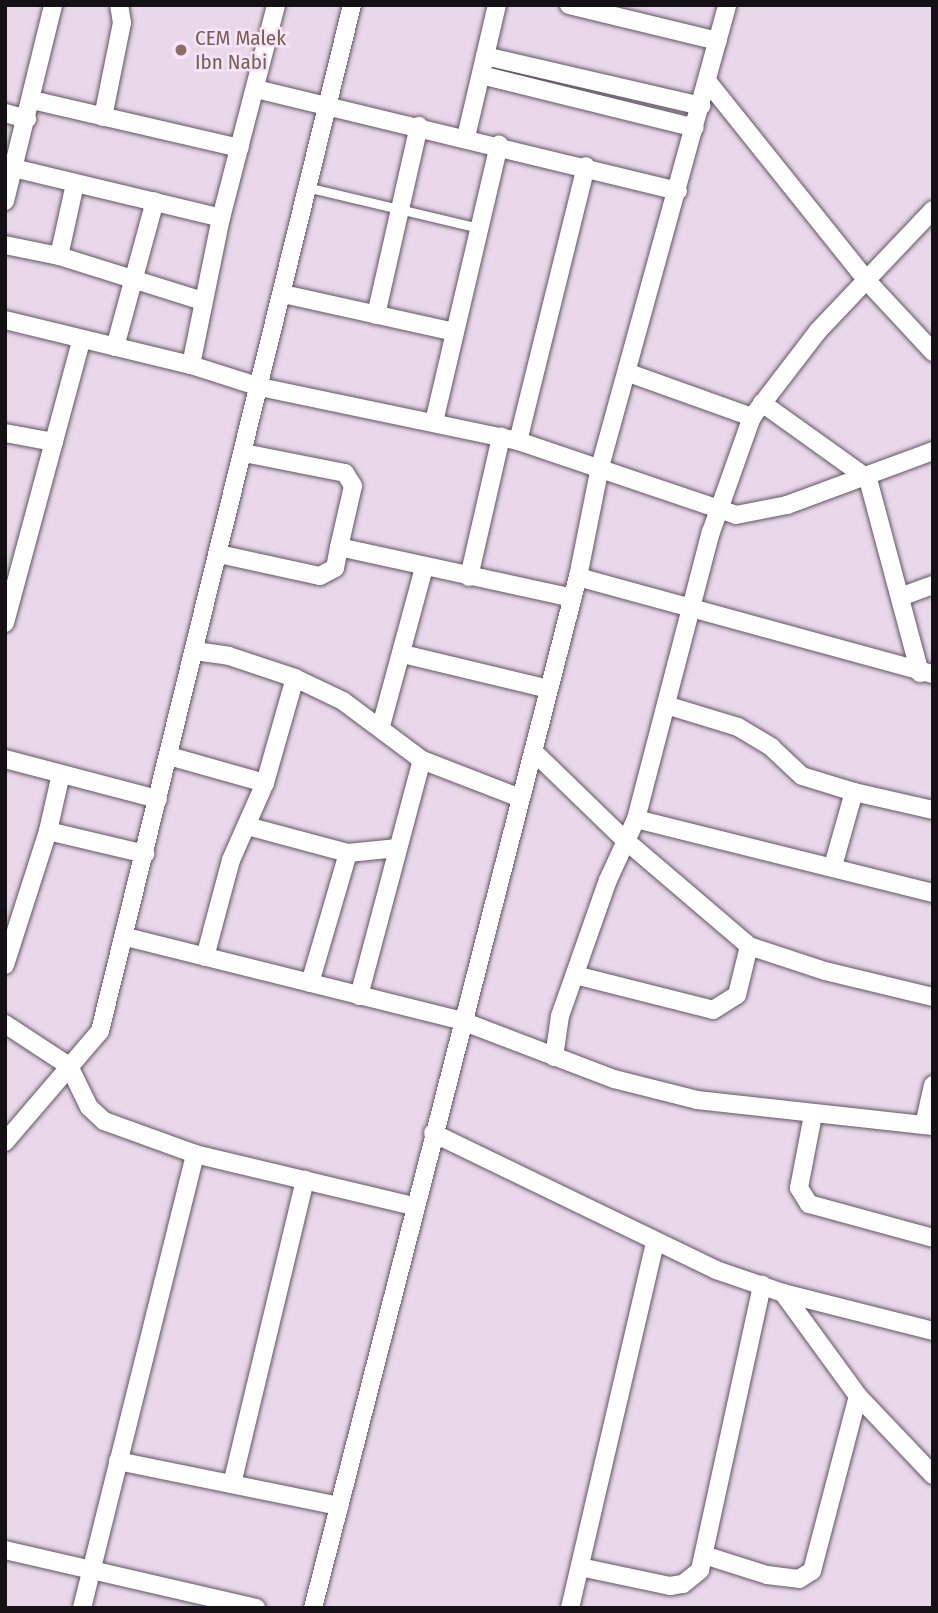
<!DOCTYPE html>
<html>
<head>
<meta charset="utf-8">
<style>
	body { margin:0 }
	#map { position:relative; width:938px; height:1613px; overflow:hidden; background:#e8d8ea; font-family:"Fira Sans Condensed",sans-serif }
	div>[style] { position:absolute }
	.roads { filter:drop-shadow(0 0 2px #635564) drop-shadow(0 0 2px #635564) }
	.lane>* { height:9px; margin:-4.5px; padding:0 4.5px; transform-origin:4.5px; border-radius:4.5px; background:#fff }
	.street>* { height:18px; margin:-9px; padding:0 9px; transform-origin:9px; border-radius:9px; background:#fff }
	.dots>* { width:19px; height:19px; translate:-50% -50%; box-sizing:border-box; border:4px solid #f5e5f7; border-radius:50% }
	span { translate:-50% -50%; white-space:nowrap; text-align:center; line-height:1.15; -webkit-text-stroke:5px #f5e5f7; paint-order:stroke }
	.education-label { font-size:21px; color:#785e54 }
	.left { translate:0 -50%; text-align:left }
	.frame { position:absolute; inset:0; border:7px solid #151016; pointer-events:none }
</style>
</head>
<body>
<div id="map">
	<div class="roads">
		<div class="lane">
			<div style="left:310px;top:188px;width:174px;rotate:13.3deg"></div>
		</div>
		<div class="street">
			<div style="left:569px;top:5px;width:153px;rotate:13.6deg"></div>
			<div style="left:485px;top:56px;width:222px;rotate:13deg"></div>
			<div style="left:481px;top:75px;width:220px;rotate:13.9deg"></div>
			<div style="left:707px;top:81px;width:258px;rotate:51.3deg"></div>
			<div style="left:868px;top:282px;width:96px;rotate:47.1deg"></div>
			<div style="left:256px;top:89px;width:434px;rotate:13.6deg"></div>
			<div style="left:32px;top:100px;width:213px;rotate:13deg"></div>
			<div style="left:5px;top:113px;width:23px;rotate:15deg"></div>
			<div style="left:103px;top:117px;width:96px;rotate:-78.6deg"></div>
			<div style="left:122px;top:23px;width:18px;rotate:-99deg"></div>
			<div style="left:466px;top:137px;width:136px;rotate:-76.8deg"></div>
			<div style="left:5px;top:166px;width:222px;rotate:13.5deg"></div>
			<div style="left:5px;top:201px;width:202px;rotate:-76.2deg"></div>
			<div style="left:5px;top:245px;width:55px;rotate:11.5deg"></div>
			<div style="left:59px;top:256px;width:151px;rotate:17.4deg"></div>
			<div style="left:59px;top:256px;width:74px;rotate:-77.5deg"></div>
			<div style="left:283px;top:294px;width:175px;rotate:12.5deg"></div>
			<div style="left:376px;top:315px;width:194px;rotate:-77.2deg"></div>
			<div style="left:5px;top:320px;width:191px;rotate:13.6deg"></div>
			<div style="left:191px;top:365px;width:72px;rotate:17.7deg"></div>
			<div style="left:260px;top:387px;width:264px;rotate:11.8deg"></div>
			<div style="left:518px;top:441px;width:230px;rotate:18.7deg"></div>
			<div style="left:736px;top:515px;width:52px;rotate:-11.1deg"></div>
			<div style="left:787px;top:505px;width:156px;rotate:-20.3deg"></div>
			<div style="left:115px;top:347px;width:151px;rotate:-74.7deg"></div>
			<div style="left:191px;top:365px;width:150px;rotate:-78.5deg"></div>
			<div style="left:221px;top:218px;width:220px;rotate:-75.5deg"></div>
			<div style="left:629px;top:373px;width:131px;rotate:19.7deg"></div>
			<div style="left:762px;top:403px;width:130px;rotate:35.6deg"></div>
			<div style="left:868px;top:479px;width:201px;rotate:75deg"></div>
			<div style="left:434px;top:422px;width:285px;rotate:-76.8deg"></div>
			<div style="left:5px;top:433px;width:50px;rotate:10.4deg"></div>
			<div style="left:518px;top:441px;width:283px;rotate:-76.1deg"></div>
			<div style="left:244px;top:453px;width:103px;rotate:11.2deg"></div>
			<div style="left:345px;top:473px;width:15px;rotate:58deg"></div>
			<div style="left:353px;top:486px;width:63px;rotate:102.9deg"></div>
			<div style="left:339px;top:547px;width:239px;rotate:12.3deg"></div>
			<div style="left:219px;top:554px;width:103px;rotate:12.3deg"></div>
			<div style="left:320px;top:576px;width:17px;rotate:-28deg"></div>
			<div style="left:335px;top:568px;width:21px;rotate:-79deg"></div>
			<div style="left:469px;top:577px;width:144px;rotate:-77.1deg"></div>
			<div style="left:578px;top:577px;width:368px;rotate:15.3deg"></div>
			<div style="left:900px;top:597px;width:35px;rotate:-20deg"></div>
			<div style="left:5px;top:623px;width:292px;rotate:-74.9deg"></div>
			<div style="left:195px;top:651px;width:34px;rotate:8deg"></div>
			<div style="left:229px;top:656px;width:70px;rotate:18.4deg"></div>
			<div style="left:295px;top:678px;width:53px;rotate:25.6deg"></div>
			<div style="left:343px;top:701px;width:99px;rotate:36.8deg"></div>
			<div style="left:422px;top:760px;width:105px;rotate:21.2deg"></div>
			<div style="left:403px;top:654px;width:150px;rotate:13.5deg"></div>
			<div style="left:666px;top:705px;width:75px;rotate:17deg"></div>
			<div style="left:738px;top:727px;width:39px;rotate:31deg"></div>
			<div style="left:771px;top:747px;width:42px;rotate:43.1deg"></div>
			<div style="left:802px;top:776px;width:54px;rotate:17.1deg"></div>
			<div style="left:381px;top:726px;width:164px;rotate:-74.8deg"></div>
			<div style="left:533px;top:751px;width:128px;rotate:44.1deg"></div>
			<div style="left:625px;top:840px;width:163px;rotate:40.5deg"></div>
			<div style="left:749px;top:946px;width:80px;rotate:18.2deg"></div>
			<div style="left:825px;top:971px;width:111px;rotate:13.5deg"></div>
			<div style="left:169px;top:756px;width:100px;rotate:15.7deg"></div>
			<div style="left:5px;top:759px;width:158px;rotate:14.7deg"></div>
			<div style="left:636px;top:819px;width:297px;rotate:-75.4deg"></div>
			<div style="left:711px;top:532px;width:122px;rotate:-70.4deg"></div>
			<div style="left:752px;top:417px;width:108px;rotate:-52.5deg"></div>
			<div style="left:818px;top:331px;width:167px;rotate:-46.5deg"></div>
			<div style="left:247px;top:826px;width:105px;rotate:15deg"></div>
			<div style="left:48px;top:831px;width:58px;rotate:-77.2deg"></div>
			<div style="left:833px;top:866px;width:77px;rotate:-74.2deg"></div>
			<div style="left:854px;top:792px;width:81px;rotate:12.8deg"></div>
			<div style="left:126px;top:937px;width:346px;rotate:14deg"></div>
			<div style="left:462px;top:1021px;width:163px;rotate:20.9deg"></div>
			<div style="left:614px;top:1079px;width:86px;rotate:14.2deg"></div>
			<div style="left:697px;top:1100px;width:237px;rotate:6.3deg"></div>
			<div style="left:205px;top:957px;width:100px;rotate:-75deg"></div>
			<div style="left:231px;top:860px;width:84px;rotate:-66.2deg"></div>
			<div style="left:265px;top:783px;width:109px;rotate:-74.1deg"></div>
			<div style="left:5px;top:965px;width:141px;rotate:-72.2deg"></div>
			<div style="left:48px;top:831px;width:100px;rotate:13.3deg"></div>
			<div style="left:575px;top:975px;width:142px;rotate:14.2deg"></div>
			<div style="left:713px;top:1010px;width:28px;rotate:-32deg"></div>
			<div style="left:737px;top:995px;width:50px;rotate:-76.2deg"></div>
			<div style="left:310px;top:983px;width:135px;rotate:-73.7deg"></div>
			<div style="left:348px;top:853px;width:50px;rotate:-5.7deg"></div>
			<div style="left:359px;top:996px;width:244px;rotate:-75.1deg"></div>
			<div style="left:5px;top:1024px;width:77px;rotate:33.3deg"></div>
			<div style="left:69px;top:1066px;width:46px;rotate:64deg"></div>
			<div style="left:89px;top:1107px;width:21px;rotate:43deg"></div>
			<div style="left:104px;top:1121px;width:97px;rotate:19.9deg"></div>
			<div style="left:554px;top:1057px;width:41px;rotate:-81.7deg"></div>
			<div style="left:560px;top:1016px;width:144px;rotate:-70.6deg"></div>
			<div style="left:608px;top:880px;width:67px;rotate:-65.3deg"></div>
			<div style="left:636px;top:819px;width:306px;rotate:14deg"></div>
			<div style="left:813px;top:1115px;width:74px;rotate:100.9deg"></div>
			<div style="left:799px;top:1188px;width:19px;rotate:58deg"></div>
			<div style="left:809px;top:1204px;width:129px;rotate:15.3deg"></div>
			<div style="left:924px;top:1125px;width:41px;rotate:-77.3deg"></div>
			<div style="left:433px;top:1133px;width:314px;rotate:25.8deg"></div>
			<div style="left:716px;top:1270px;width:71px;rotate:18.9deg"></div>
			<div style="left:783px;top:1293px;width:155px;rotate:14.2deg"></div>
			<div style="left:5px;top:1142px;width:146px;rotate:-49.4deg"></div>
			<div style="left:100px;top:1031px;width:1056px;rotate:-76.2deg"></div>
			<div style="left:783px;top:1293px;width:127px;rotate:53.9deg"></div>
			<div style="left:858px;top:1396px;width:109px;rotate:46.5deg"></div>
			<div style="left:118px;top:1461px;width:226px;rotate:11.5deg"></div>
			<div style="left:232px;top:1484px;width:313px;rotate:-76.5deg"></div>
			<div style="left:5px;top:1550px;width:258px;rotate:13deg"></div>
			<div style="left:704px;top:1555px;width:66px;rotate:17.6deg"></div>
			<div style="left:767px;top:1575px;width:32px;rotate:7deg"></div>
			<div style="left:799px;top:1579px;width:15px;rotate:-32deg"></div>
			<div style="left:812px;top:1571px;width:181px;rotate:-75.3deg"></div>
			<div style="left:580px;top:1567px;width:92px;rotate:11.9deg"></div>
			<div style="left:670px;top:1586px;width:13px;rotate:-9deg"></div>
			<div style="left:683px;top:1584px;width:22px;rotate:-39deg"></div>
			<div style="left:700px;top:1570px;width:292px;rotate:-77.7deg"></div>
			<div style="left:82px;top:1608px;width:468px;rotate:-76deg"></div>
			<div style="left:195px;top:1154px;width:225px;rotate:13.4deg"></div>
			<div style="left:313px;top:1608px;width:1065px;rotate:-75.59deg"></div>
			<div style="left:578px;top:577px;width:112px;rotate:-78.7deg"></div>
			<div style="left:600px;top:467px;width:479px;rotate:-74.6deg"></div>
			<div style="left:570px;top:1608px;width:376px;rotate:-76.9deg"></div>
		</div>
	</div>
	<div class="dots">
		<div style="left:181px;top:50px;background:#8d6e63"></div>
	</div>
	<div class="education-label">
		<span class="left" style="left:195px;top:50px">CEM Malek<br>Ibn Nabi</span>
	</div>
	<div class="frame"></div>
</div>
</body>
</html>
